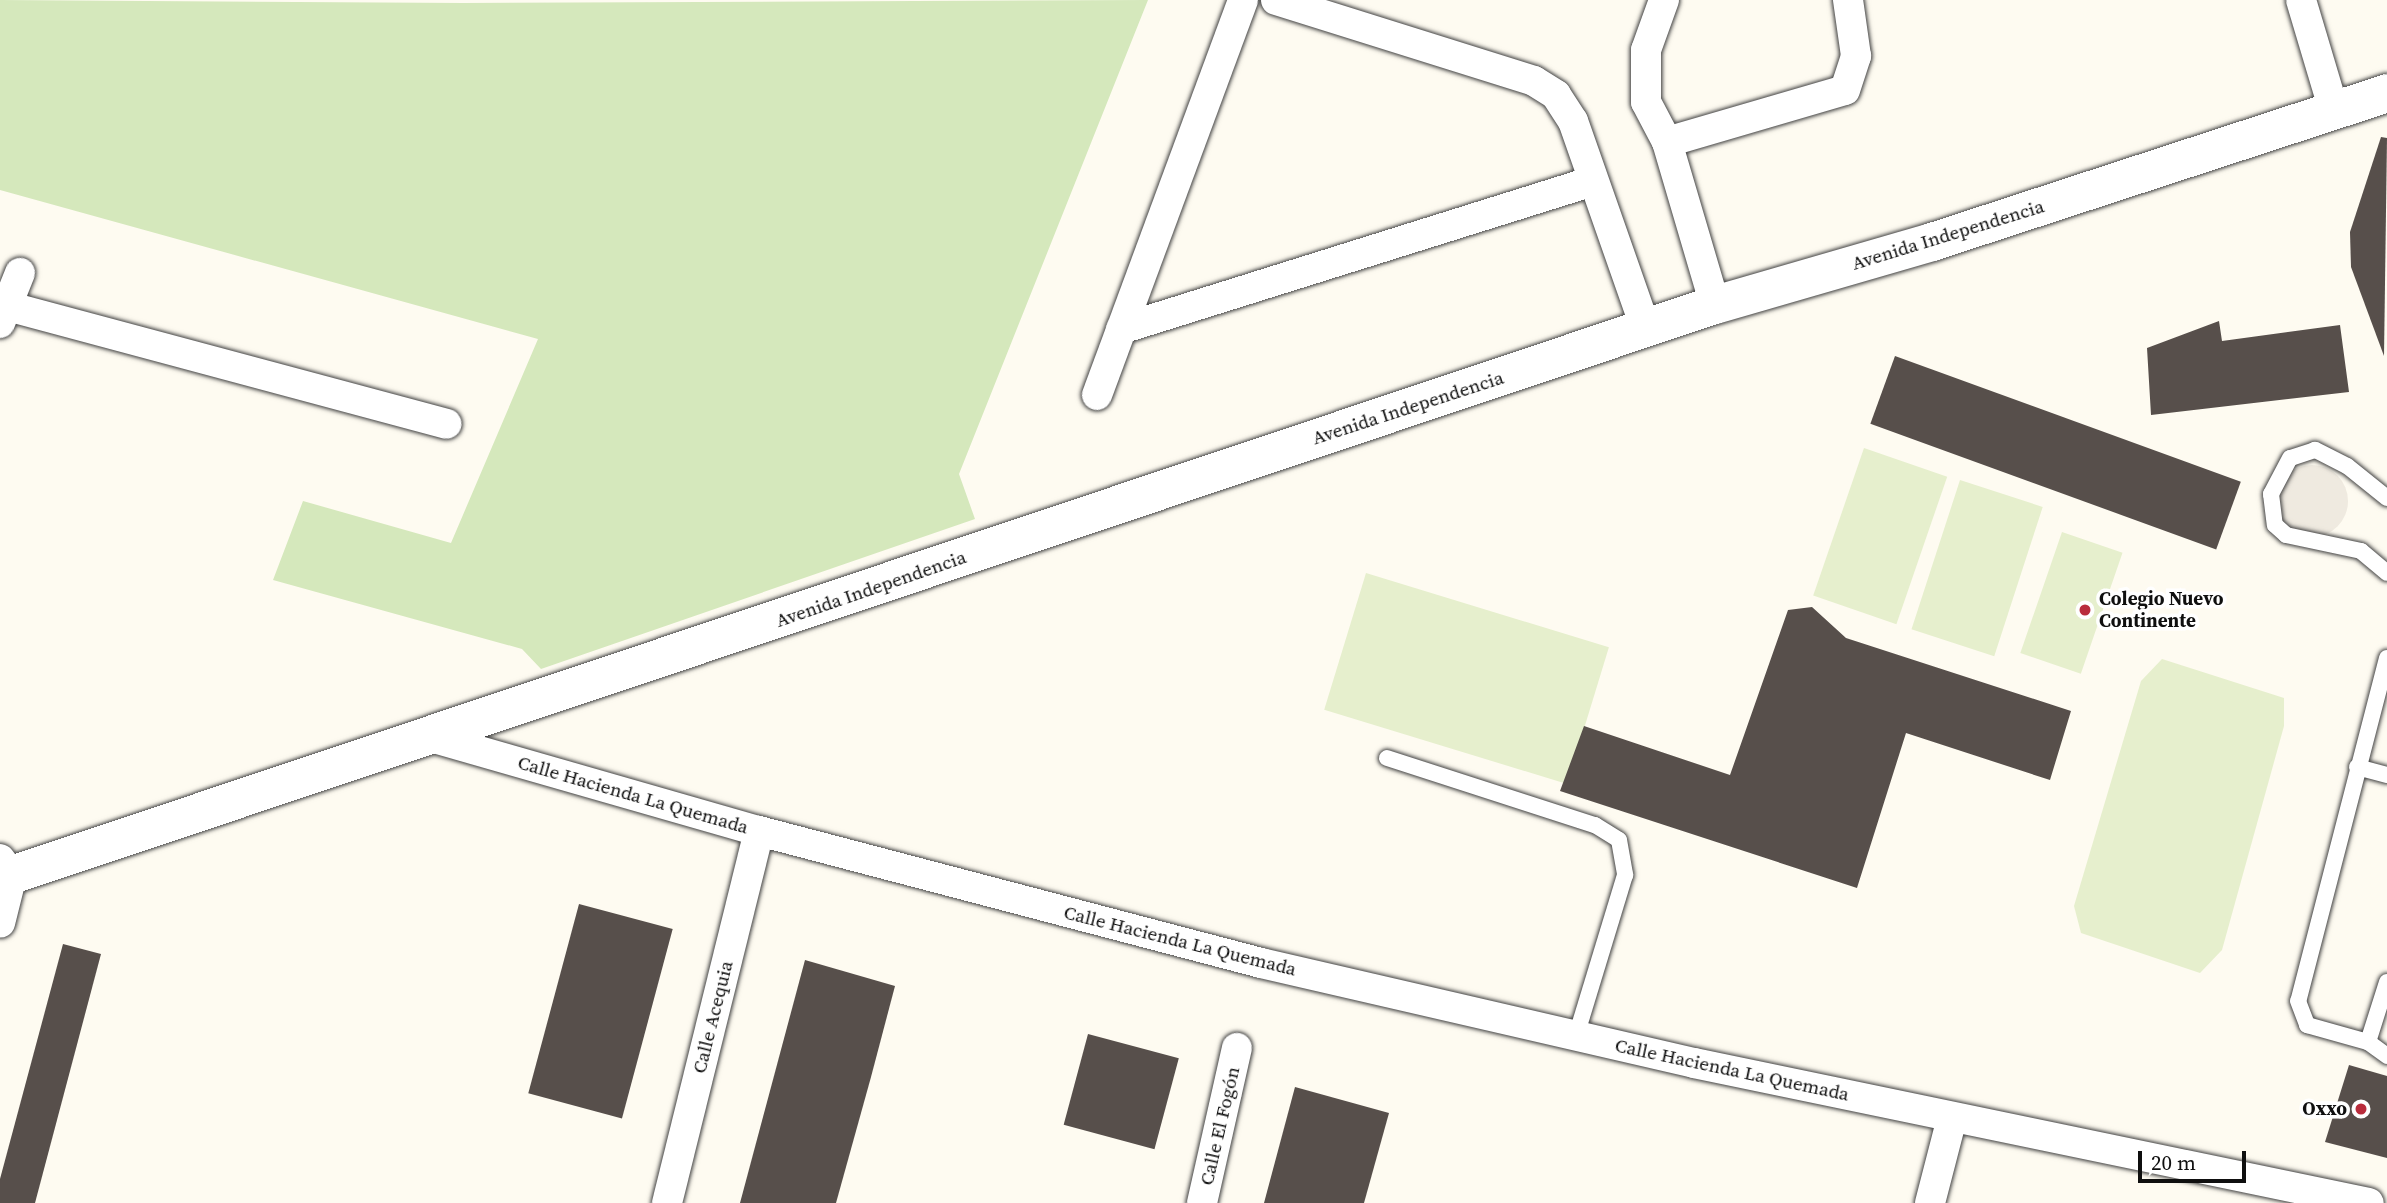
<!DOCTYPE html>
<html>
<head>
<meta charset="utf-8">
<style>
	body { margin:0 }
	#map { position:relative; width:2387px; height:1203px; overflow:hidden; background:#fefbf1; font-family:"Source Serif 4",serif }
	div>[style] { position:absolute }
	.green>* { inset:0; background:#d5e8bc }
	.pitch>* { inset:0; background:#e6efcd; transform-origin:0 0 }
	.plaza>* { inset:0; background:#efeae0 }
	.round { border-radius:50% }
	.building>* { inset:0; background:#574f4b; transform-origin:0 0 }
	.roads { filter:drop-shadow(0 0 2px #424242) drop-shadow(0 0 2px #424242) }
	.service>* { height:16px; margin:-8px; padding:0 8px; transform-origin:8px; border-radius:8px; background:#fff }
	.minor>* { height:30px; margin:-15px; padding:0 15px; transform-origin:15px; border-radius:15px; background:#fff }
	.tertiary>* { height:38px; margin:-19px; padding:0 19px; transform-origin:19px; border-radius:19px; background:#fff }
	.dots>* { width:19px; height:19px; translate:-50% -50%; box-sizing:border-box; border:4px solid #fff; border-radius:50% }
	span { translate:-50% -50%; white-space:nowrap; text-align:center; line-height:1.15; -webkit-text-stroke:7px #fff; paint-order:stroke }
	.street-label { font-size:19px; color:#0f0f0f }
	.poi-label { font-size:19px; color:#0f0f0f; font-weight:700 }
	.left { translate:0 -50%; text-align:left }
	.right { translate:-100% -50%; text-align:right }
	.scale { position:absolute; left:2138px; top:1151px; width:108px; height:32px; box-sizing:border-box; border:4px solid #0f0f0f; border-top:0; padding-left:9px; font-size:21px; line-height:24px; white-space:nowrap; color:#0f0f0f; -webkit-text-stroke:5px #fff; paint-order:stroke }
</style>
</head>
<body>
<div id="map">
	<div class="green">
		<div style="clip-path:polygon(0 0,463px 3px,1148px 0,959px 474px,975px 519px,541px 669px,522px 649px,273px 580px,303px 501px,451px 543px,538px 339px,0 190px)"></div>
	</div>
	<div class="pitch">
		<div style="left:1864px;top:448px;width:88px;height:156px;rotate:19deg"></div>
		<div style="left:1960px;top:480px;width:87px;height:157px;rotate:18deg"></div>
		<div style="left:2062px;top:532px;width:64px;height:128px;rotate:19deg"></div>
		<div style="left:1366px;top:573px;width:254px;height:143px;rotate:17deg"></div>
		<div style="clip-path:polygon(2162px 659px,2284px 698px,2284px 726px,2222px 950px,2200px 973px,2081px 933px,2074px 906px,2141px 681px)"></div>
	</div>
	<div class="plaza">
		<div class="round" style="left:2276px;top:465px;width:72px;height:72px"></div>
	</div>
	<div class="building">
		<div style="clip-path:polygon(2381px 137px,2387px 138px,2384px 356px,2351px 267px,2350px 232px)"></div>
		<div style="clip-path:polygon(2219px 321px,2222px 341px,2340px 325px,2349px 392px,2151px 415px,2147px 348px)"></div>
		<div style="left:1895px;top:356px;width:368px;height:72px;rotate:20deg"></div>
		<div style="clip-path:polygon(1812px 607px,1846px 638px,2071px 711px,2050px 780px,1906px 733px,1857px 888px,1560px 791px,1584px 726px,1730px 775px,1788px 610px)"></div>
		<div style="left:579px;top:904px;width:97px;height:196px;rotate:15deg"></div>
		<div style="clip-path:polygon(63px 944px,101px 954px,35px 1203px,0 1203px,0 1179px)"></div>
		<div style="clip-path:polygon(805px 960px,895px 986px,871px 1077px,836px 1203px,740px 1203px)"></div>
		<div style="left:1088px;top:1034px;width:94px;height:94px;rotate:15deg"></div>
		<div style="clip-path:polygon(2349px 1065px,2387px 1076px,2387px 1158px,2325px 1142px)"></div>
		<div style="clip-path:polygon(1295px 1087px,1389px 1113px,1364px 1203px,1264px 1203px)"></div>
	</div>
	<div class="roads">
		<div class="service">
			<div style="left:2387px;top:498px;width:51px;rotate:-141.3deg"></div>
			<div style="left:2347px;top:466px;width:36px;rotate:-153deg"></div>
			<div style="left:2315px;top:450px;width:26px;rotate:162deg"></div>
			<div style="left:2290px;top:458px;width:41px;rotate:117.8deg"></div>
			<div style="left:2271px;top:494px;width:31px;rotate:83deg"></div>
			<div style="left:2275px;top:525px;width:15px;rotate:42deg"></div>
			<div style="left:2286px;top:535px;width:77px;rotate:12deg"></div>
			<div style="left:2361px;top:551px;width:34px;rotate:40deg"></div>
			<div style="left:2387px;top:658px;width:354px;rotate:104.5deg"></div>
			<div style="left:2298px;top:1001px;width:26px;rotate:69deg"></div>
			<div style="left:2307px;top:1025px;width:63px;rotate:15.6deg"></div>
			<div style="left:2368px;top:1042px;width:24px;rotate:36deg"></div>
			<div style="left:1387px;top:758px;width:219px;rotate:17.9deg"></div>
			<div style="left:1595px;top:825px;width:28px;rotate:32deg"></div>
			<div style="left:1619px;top:840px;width:36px;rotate:80deg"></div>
			<div style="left:1625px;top:875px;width:168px;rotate:106.9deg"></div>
			<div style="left:2357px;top:767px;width:31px;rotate:15deg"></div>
			<div style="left:2368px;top:1042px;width:63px;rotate:-72.4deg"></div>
		</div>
		<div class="minor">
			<div style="left:1276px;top:0;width:270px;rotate:17.4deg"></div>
			<div style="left:1534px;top:81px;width:26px;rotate:32deg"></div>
			<div style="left:1556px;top:95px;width:31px;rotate:57deg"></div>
			<div style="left:1573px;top:121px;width:220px;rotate:70.7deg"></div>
			<div style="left:1664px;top:0;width:53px;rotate:109.8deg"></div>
			<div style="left:1646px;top:50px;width:52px;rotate:90deg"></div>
			<div style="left:1646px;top:102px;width:45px;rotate:62.3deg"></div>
			<div style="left:1667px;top:142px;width:170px;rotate:73.6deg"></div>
			<div style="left:2301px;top:0;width:116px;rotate:73.4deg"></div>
			<div style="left:1667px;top:142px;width:185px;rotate:-16.3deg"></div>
			<div style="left:1845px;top:90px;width:36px;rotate:-72deg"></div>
			<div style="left:1856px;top:56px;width:57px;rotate:-98.1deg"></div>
			<div style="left:7px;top:306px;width:455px;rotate:15deg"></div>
			<div style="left:0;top:323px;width:54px;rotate:-68.2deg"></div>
			<div style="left:1121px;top:329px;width:495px;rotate:-17.4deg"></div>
			<div style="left:1097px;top:395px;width:421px;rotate:-69.7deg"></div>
			<div style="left:434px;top:738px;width:338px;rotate:16deg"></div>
			<div style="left:759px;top:831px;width:519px;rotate:14.73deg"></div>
			<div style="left:1261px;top:963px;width:444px;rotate:13deg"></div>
			<div style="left:1694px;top:1063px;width:689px;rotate:11.72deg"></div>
			<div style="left:0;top:859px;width:20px;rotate:53deg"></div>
			<div style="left:12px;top:875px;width:49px;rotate:104deg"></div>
			<div style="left:667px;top:1203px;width:383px;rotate:-76.1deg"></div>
			<div style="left:1202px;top:1203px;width:159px;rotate:-77.3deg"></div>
			<div style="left:1930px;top:1203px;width:88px;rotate:-75.5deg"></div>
		</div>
		<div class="tertiary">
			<div style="left:0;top:879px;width:1809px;rotate:-18.51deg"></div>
			<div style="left:1715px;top:305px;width:226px;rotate:-16.2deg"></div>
			<div style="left:1932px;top:242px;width:479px;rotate:-18.1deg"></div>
		</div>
	</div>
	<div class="dots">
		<div style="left:2085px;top:610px;background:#b92c3c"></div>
		<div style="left:2361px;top:1109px;background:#b92c3c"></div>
	</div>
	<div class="street-label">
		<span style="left:1948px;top:235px;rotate:-17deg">Avenida Independencia</span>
		<span style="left:1408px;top:408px;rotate:-18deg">Avenida Independencia</span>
		<span style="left:871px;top:589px;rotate:-19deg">Avenida Independencia</span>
		<span style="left:633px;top:795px;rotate:16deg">Calle Hacienda La Quemada</span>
		<span style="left:1180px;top:941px;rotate:14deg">Calle Hacienda La Quemada</span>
		<span style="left:713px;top:1017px;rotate:-76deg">Calle Acequia</span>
		<span style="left:1732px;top:1070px;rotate:12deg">Calle Hacienda La Quemada</span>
		<span style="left:1220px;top:1126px;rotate:-77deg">Calle El Fogón</span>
	</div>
	<div class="poi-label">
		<span class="left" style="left:2099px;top:610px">Colegio Nuevo<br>Continente</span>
		<span class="right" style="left:2347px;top:1109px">Oxxo</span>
	</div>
	<div class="scale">20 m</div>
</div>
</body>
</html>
